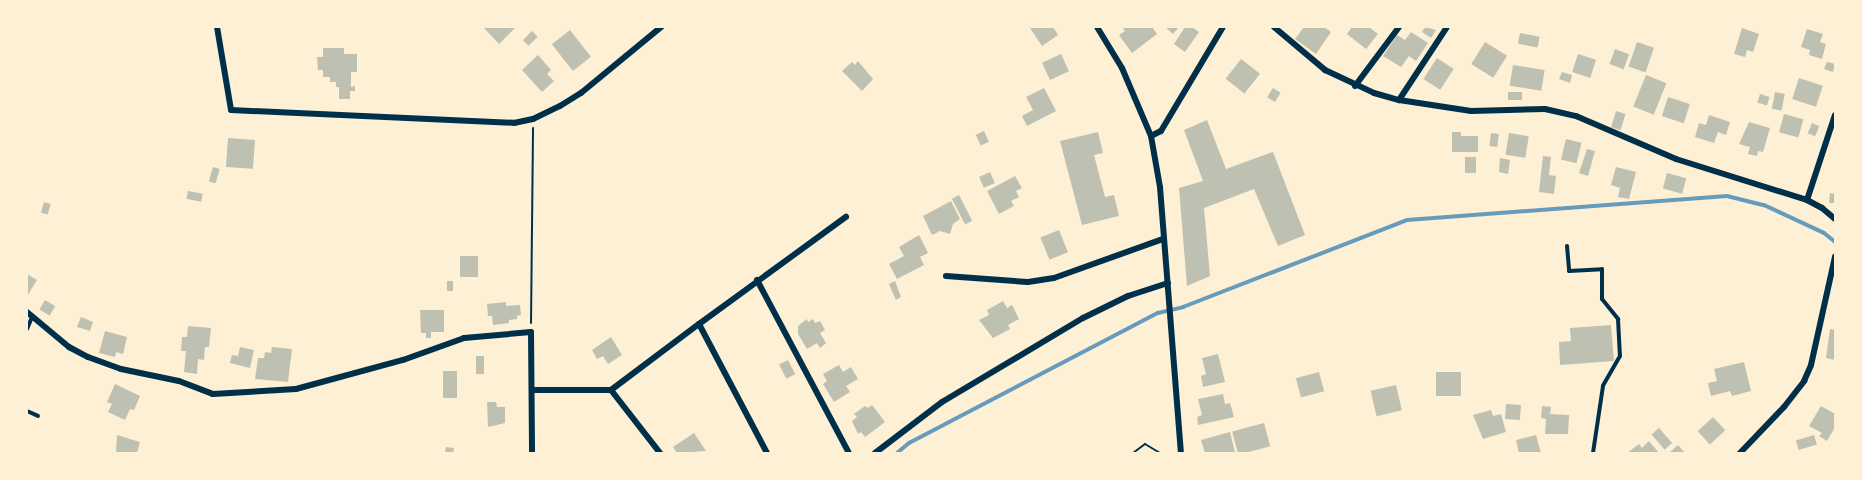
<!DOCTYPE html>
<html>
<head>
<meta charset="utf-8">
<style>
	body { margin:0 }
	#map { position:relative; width:1862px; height:480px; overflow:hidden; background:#fdf0d5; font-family:Arial,sans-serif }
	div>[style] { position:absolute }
	.stream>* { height:4px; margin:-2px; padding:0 2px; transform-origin:2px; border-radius:2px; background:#669bbc }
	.building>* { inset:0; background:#bec0b2; transform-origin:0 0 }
	.path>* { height:2px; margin:-1px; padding:0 1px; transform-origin:1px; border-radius:1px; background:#003049 }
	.service>* { height:4px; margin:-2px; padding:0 2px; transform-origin:2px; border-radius:2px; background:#003049 }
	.minor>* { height:6px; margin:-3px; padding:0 3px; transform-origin:3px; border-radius:3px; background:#003049 }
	span { translate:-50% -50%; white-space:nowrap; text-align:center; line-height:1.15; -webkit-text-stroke:6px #fdf0d5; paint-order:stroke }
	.frame { position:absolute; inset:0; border:28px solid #fdf0d5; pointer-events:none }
</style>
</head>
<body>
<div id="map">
	<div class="stream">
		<div style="left:897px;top:453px;width:16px;rotate:-40deg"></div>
		<div style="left:909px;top:443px;width:281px;rotate:-27.6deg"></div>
		<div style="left:1158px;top:313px;width:26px;rotate:-13deg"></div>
		<div style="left:1183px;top:307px;width:240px;rotate:-21.2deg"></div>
		<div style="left:1407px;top:220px;width:321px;rotate:-4.3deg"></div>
		<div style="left:1727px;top:196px;width:38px;rotate:14deg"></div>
		<div style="left:1764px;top:205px;width:66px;rotate:25deg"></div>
		<div style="left:1824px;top:233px;width:14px;rotate:39deg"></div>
	</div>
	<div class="building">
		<div style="clip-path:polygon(483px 27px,516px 27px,499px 44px)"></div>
		<div style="clip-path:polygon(1053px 27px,1058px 35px,1042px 46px,1030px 28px)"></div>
		<div style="clip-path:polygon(1122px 27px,1152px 27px,1157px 34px,1132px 53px,1119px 35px,1125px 31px)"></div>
		<div style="clip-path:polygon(1165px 27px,1179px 27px,1173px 34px)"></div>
		<div style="clip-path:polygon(1185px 27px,1192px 27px,1199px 32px,1185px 52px,1174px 44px)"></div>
		<div style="clip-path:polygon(1304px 27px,1324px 27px,1331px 32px,1316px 54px,1295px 39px)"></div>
		<div style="clip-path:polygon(1352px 27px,1369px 27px,1378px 34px,1366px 49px,1347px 34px)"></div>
		<div style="clip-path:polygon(1425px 27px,1436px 30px,1431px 38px,1422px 32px)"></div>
		<div style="clip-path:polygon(1742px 28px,1759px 34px,1753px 52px,1747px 50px,1745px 57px,1734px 54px)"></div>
		<div style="clip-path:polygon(1807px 29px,1823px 34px,1820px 42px,1826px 44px,1822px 59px,1809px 55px,1810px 50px,1801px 47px)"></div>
		<div style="left:570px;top:30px;width:34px;height:23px;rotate:52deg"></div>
		<div style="left:532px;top:31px;width:8px;height:13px;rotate:45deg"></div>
		<div style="clip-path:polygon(1411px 32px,1428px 43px,1416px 61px,1409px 56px,1401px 67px,1383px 56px,1397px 35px,1405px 40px)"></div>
		<div style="left:1520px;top:33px;width:20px;height:11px;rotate:11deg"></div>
		<div style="left:1485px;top:42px;width:26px;height:26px;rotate:32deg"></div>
		<div style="left:1637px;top:42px;width:18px;height:26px;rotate:19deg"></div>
		<div style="clip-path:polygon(323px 48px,344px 48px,344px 54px,357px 54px,357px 72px,351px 72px,351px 87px,355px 86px,355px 91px,350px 91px,350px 99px,339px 99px,339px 87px,336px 87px,336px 82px,330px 82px,330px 77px,323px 77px,323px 70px,318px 70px,317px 57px,323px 57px)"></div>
		<div style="left:1615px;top:49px;width:15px;height:16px;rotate:20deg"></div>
		<div style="left:1061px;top:54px;width:19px;height:21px;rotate:65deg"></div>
		<div style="left:1578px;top:54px;width:19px;height:19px;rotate:18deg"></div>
		<div style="clip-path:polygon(538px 55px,551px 70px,547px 74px,554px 81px,542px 92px,522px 70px)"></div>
		<div style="left:1437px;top:58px;width:20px;height:25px;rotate:33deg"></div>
		<div style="left:1241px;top:59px;width:24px;height:25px;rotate:38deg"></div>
		<div style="clip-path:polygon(858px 61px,873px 79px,862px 91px,842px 71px,852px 62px,855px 65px)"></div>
		<div style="clip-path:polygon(1827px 62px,1835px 64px,1833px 72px,1824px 69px)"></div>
		<div style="left:1513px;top:65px;width:32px;height:21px;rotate:9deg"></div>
		<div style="clip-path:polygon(1562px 72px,1572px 75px,1570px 83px,1559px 79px)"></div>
		<div style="left:1646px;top:75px;width:22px;height:34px;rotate:22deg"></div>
		<div style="left:1799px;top:78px;width:25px;height:22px;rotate:18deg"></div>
		<div style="clip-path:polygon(1044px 88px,1056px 111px,1027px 126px,1022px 116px,1033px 110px,1026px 97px)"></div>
		<div style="left:1273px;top:88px;width:9px;height:11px;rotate:32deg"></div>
		<div style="left:1508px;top:92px;width:14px;height:8px"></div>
		<div style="left:1775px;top:92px;width:10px;height:17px;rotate:11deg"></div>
		<div style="left:1760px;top:94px;width:10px;height:9px;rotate:17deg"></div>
		<div style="left:1668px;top:97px;width:23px;height:20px;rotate:18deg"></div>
		<div style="left:1616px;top:111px;width:10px;height:17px;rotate:17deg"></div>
		<div style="left:1784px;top:114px;width:20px;height:19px;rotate:15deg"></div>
		<div style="clip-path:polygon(1709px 115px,1730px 122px,1726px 135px,1718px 132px,1714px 143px,1695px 137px,1699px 123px,1706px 125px)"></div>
		<div style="clip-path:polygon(1207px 120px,1226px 169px,1273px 152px,1305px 235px,1278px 246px,1254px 189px,1204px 208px,1210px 276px,1187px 286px,1179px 188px,1203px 181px,1184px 130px)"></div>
		<div style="clip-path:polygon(1749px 122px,1770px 128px,1763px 152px,1758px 151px,1757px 156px,1748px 154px,1750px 147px,1739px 144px)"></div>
		<div style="left:1812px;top:123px;width:8px;height:11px;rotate:23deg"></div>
		<div style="left:984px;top:131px;width:12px;height:9px;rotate:66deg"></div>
		<div style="clip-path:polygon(1098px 132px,1103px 153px,1094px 155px,1105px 197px,1114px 195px,1119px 216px,1082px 225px,1060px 141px)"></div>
		<div style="clip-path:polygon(1452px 132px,1461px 132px,1461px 136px,1478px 136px,1478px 152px,1452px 152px)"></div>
		<div style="left:1491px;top:133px;width:8px;height:13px;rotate:7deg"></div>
		<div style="left:1509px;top:133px;width:20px;height:22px;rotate:9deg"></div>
		<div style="left:228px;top:138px;width:27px;height:29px;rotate:4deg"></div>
		<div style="left:1566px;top:139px;width:16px;height:21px;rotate:14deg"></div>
		<div style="clip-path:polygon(1587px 149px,1595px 151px,1588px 176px,1579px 173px)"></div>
		<div style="clip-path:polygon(1543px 156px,1551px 157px,1549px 175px,1556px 176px,1554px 194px,1539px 192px)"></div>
		<div style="left:1465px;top:157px;width:11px;height:16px"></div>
		<div style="clip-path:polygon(1500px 158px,1510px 160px,1508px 174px,1499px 172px)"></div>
		<div style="left:213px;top:167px;width:7px;height:15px;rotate:16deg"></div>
		<div style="clip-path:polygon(1616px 167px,1636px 172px,1629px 199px,1618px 197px,1620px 188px,1611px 185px)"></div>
		<div style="left:990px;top:172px;width:12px;height:12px;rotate:66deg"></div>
		<div style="left:1667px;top:173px;width:20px;height:16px;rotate:15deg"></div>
		<div style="clip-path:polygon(1015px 176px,1022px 188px,1016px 191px,1019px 197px,1011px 201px,1014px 206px,999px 214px,987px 191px)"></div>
		<div style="left:188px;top:191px;width:15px;height:8px;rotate:11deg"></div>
		<div style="clip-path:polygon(1830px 193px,1835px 194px,1835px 203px,1829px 203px)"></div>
		<div style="left:959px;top:195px;width:29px;height:8px;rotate:63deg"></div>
		<div style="clip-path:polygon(951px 201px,960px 219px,953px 224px,950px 234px,940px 231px,932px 235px,923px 216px)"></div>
		<div style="left:44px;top:202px;width:7px;height:11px;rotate:16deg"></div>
		<div style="left:1059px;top:230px;width:24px;height:20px;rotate:68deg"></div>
		<div style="clip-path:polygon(919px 235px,928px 253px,920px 257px,924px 265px,897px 279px,889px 264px,904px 256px,899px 247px)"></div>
		<div style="left:460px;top:256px;width:18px;height:21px"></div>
		<div style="clip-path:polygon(27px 274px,37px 280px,27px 296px)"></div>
		<div style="left:447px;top:281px;width:6px;height:10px"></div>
		<div style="clip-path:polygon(895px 281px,901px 297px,896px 300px,889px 284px)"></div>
		<div style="left:45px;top:300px;width:12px;height:11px;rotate:31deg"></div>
		<div style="clip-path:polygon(1003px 301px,1007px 308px,1012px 305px,1019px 319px,1008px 325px,1010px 329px,993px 338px,979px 320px,989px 315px,987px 310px)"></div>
		<div style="clip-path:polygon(506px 302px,506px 306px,520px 305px,521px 315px,517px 316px,517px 319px,509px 320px,509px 323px,493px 325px,492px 316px,488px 316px,487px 304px)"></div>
		<div style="clip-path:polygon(420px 310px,444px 310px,444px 332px,431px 332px,431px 338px,426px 338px,426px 333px,421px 333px)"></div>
		<div style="clip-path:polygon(81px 317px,93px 322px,90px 331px,77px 327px)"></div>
		<div style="clip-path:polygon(807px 319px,808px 322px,813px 319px,815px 323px,820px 321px,825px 330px,820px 333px,826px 343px,820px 348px,817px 343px,807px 349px,798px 334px,798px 326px)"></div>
		<div style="clip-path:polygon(1611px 325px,1614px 361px,1560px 365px,1559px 342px,1571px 341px,1570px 328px)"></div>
		<div style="clip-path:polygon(188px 326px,211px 328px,209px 347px,205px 347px,204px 360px,198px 359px,197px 374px,184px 372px,186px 351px,181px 351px,182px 337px,187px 337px)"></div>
		<div style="clip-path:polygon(1830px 329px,1835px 330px,1835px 360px,1826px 358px)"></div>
		<div style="clip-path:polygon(105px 331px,127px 337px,123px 354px,116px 352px,115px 357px,99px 353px)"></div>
		<div style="clip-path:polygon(611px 337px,622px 355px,608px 364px,603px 356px,597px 359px,592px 350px)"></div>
		<div style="clip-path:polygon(240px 347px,254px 350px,250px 368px,230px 363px,232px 355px,238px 356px)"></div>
		<div style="clip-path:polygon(272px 347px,292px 349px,288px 382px,255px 379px,258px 358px,264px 358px,265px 352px,271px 353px)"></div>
		<div style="clip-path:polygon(1218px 354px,1225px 382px,1203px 387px,1201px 376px,1206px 374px,1202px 358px)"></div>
		<div style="left:476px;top:356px;width:8px;height:18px"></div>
		<div style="left:788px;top:360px;width:16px;height:10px;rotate:63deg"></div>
		<div style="clip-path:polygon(1744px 362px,1751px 391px,1732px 396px,1730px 391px,1711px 396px,1708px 383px,1717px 381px,1714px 369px)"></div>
		<div style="clip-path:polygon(839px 365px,843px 372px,851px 367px,858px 379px,846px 386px,850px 392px,834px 402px,823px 384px,827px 381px,823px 374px)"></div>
		<div style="left:443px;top:371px;width:14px;height:27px"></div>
		<div style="left:1319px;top:372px;width:20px;height:24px;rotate:75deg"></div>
		<div style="left:1436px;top:372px;width:25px;height:24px"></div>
		<div style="clip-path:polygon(115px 384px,140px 396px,134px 410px,130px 409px,125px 420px,108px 412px,112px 404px,107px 402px)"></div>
		<div style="left:1396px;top:385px;width:26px;height:26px;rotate:77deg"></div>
		<div style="clip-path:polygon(1223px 394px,1225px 404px,1230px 403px,1234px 417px,1198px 425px,1197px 417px,1202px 415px,1198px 399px)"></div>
		<div style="clip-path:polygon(487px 402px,496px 402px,497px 407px,505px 407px,505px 423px,488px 427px)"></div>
		<div style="left:1506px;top:404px;width:15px;height:15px;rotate:4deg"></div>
		<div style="clip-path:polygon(872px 405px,885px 422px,865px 437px,861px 432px,858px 434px,852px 421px,857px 417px,854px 414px,865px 406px,868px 408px)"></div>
		<div style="clip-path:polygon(1542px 406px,1551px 407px,1550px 414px,1569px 415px,1568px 434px,1545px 434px,1546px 419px,1541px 418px)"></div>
		<div style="clip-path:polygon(1821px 406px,1835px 414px,1835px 427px,1827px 441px,1819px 436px,1822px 433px,1809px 426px)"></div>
		<div style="clip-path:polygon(1491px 410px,1493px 416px,1501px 414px,1506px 432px,1483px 439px,1473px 415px)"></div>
		<div style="left:1713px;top:417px;width:18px;height:21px;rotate:47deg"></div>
		<div style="left:1264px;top:423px;width:24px;height:33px;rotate:75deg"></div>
		<div style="left:1659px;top:428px;width:20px;height:10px;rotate:49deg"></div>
		<div style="clip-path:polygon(1230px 432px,1235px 453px,1205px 453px,1201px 440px)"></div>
		<div style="clip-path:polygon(694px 433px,706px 451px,677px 453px,673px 447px)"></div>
		<div style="clip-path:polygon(117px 435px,140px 442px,137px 453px,116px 453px)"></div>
		<div style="clip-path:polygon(1536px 435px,1541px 453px,1519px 453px,1516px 440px)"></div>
		<div style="left:1814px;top:435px;width:10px;height:19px;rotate:73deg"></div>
		<div style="clip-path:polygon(1649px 441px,1659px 453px,1627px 453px,1639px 444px,1642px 448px)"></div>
		<div style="clip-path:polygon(1678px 445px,1685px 453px,1669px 453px)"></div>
		<div style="clip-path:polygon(446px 447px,454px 448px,453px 453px,445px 453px)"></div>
	</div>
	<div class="path">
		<div style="left:531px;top:323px;width:195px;rotate:-89.4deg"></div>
		<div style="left:1133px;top:453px;width:15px;rotate:-37deg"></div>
		<div style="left:1145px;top:444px;width:17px;rotate:31deg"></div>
	</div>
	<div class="service">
		<div style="left:1567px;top:246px;width:25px;rotate:85deg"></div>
		<div style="left:1569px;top:271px;width:33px;rotate:-3deg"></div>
		<div style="left:1602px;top:269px;width:30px;rotate:90deg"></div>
		<div style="left:1602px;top:299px;width:26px;rotate:51deg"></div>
		<div style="left:1618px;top:319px;width:37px;rotate:87deg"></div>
		<div style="left:1620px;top:356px;width:34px;rotate:120deg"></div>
		<div style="left:1603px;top:386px;width:68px;rotate:98.5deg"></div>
		<div style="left:27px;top:329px;width:13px;rotate:-67deg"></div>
		<div style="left:27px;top:411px;width:12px;rotate:24deg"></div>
	</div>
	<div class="minor">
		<div style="left:217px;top:27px;width:84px;rotate:80.4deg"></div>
		<div style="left:231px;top:110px;width:283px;rotate:2.6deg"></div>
		<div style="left:514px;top:123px;width:19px;rotate:-12deg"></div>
		<div style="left:533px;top:119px;width:30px;rotate:-26deg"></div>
		<div style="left:560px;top:106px;width:25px;rotate:-32deg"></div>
		<div style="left:581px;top:93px;width:104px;rotate:-39.5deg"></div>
		<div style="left:1097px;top:27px;width:48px;rotate:58.6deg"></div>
		<div style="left:1122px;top:68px;width:74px;rotate:66.9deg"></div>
		<div style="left:1151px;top:136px;width:52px;rotate:80deg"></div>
		<div style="left:1160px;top:187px;width:267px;rotate:85.5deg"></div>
		<div style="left:1274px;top:27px;width:67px;rotate:40.1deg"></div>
		<div style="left:1325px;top:70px;width:54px;rotate:25.1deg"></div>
		<div style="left:1374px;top:93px;width:26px;rotate:16deg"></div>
		<div style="left:1399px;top:100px;width:73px;rotate:8.7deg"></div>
		<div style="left:1471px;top:111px;width:74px;rotate:-1.5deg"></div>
		<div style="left:1545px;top:109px;width:32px;rotate:13deg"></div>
		<div style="left:1576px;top:116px;width:109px;rotate:23.3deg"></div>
		<div style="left:1676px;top:159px;width:137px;rotate:17.4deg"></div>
		<div style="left:1807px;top:200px;width:17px;rotate:28deg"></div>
		<div style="left:1822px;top:208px;width:17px;rotate:40deg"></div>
		<div style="left:1355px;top:86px;width:74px;rotate:-53.3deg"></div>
		<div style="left:1399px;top:100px;width:87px;rotate:-56.7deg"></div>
		<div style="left:1151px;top:136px;width:11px;rotate:-27deg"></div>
		<div style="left:1161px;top:131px;width:121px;rotate:-59.2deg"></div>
		<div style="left:1807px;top:200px;width:89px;rotate:-71.8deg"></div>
		<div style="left:946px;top:276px;width:82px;rotate:4.2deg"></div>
		<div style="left:1028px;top:282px;width:26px;rotate:-9deg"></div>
		<div style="left:1054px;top:278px;width:116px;rotate:-19.7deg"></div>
		<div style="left:757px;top:280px;width:196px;rotate:62deg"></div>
		<div style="left:27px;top:312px;width:55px;rotate:39.8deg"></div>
		<div style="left:69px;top:347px;width:21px;rotate:28deg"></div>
		<div style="left:88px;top:357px;width:35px;rotate:20deg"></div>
		<div style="left:121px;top:369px;width:59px;rotate:11.7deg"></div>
		<div style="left:179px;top:381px;width:36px;rotate:21deg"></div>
		<div style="left:213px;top:394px;width:83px;rotate:-3.4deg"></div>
		<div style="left:296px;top:389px;width:111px;rotate:-15.2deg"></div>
		<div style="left:403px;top:360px;width:65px;rotate:-19.8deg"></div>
		<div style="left:464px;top:338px;width:67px;rotate:-5.1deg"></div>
		<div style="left:531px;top:332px;width:121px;rotate:89.5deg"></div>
		<div style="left:699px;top:324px;width:182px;rotate:-36.1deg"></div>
		<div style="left:533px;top:390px;width:78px"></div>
		<div style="left:611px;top:390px;width:110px;rotate:-36.9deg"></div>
		<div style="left:699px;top:324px;width:146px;rotate:62.2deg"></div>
		<div style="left:611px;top:390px;width:80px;rotate:52.1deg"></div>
		<div style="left:875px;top:453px;width:84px;rotate:-37.3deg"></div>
		<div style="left:942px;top:402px;width:164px;rotate:-30.8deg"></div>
		<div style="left:1083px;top:318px;width:50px;rotate:-26.1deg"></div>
		<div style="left:1128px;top:296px;width:42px;rotate:-18deg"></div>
		<div style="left:1740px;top:453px;width:64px;rotate:-46.3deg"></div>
		<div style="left:1784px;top:407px;width:33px;rotate:-52deg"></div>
		<div style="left:1804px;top:381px;width:17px;rotate:-66deg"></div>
		<div style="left:1811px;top:365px;width:111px;rotate:-77.5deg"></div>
	</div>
	<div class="frame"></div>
</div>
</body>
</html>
